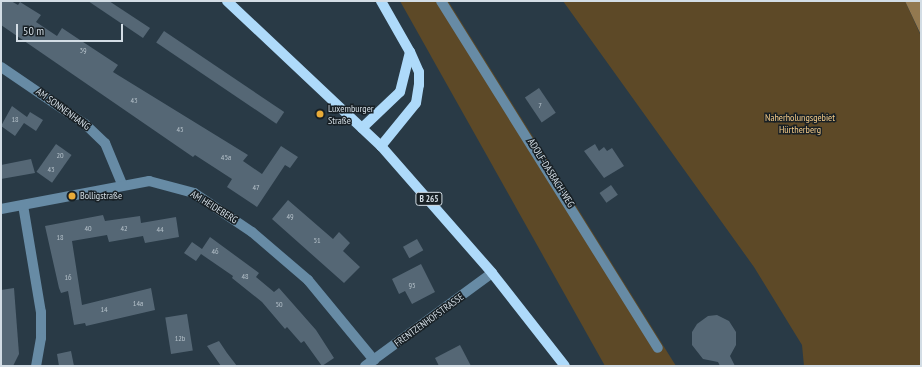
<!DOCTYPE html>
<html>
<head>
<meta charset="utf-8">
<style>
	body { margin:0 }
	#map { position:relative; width:922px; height:367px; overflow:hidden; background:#293a46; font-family:"PT Sans Narrow",sans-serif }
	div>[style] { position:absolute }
	.green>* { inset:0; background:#5d4927 }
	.water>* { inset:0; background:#937950 }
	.building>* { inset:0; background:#556775; transform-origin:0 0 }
	.minor>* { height:10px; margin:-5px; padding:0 5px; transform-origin:5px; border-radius:5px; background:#678ba5 }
	.major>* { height:10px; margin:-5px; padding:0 5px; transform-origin:5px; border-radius:5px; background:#aedafa }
	.dots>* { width:11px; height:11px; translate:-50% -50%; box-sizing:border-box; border:2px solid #182025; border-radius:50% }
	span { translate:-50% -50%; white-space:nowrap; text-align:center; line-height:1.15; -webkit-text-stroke:3px #182025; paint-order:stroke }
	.number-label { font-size:8px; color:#b4c0c9 }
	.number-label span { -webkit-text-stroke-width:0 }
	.shield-label span { padding:1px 3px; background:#182025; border:1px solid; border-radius:3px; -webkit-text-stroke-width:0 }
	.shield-label { font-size:9px; color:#d3dde5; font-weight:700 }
	.poi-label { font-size:10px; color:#d3dde5 }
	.left { translate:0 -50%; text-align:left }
	.street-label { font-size:10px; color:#d3dde5 }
	.park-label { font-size:10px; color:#f4cb89 }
	.frame { position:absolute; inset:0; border:2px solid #d3dde5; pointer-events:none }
	.scale { position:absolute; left:16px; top:24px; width:107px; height:18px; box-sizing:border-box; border:2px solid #d3dde5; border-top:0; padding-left:5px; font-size:12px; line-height:14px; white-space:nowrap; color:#d3dde5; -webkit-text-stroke:3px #182025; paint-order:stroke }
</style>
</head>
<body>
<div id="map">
	<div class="green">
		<div style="clip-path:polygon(400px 1px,448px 1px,676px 366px,605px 366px)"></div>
		<div style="clip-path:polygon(563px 1px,905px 1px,921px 36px,921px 366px,804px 366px,802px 345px,754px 267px)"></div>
	</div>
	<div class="water">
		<div style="clip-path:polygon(905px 1px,921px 1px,921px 36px,921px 35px)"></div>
	</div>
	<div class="building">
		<div style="clip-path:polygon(1px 1px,11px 1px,18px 5px,20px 2px,41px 15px,36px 22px,57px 36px,62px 28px,77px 38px,118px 65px,113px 72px,248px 155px,243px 161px,262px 174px,281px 146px,298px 157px,290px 168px,285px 165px,257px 207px,227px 187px,232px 179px,195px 155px,193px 157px,1px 25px)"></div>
		<div style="clip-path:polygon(88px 1px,109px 1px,150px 28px,143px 38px)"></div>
		<div style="left:164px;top:31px;width:145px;height:14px;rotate:34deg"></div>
		<div style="left:539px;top:88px;width:30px;height:17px;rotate:56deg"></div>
		<div style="clip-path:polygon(12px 106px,27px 117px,30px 112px,43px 120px,36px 131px,24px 123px,15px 136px,1px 126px)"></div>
		<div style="left:56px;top:144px;width:19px;height:34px;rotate:35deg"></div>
		<div style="clip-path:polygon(595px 144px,599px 151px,604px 147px,607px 151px,612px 148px,624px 166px,604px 178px,584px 151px)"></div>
		<div style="clip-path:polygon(31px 159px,35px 173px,1px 179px,1px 165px)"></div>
		<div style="left:611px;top:185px;width:12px;height:14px;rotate:55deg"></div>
		<div style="clip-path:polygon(288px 200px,333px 239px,339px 232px,350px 243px,343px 251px,360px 267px,344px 283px,272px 219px)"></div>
		<div style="clip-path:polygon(103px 215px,105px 221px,140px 216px,141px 223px,176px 217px,179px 237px,145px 243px,143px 236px,109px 242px,107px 235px,72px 241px,82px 305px,151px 288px,155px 310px,86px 326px,85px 323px,74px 325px,68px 291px,61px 293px,59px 288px,45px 226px)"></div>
		<div style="clip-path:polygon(210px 237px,259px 273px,256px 277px,274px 292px,279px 288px,316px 330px,334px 358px,322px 366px,304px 341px,301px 343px,287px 327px,285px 329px,262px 302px,232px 278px,233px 276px,201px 254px,196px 261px,184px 253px,192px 242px,202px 249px)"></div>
		<div style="left:417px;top:239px;width:13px;height:16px;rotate:61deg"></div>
		<div style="clip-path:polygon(421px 264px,435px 292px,412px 304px,405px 291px,399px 294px,392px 279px)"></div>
		<div style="clip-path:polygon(14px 288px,19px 354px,13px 366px,1px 366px,1px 290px)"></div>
		<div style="left:187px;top:314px;width:37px;height:22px;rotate:81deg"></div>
		<div style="clip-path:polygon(717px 315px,729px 321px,736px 332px,736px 345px,730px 356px,735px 366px,720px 366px,718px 362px,703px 359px,692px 345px,692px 332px,697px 324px,708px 316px)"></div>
		<div style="clip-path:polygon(219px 341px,227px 353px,237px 366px,221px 366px,207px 346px)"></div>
		<div style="clip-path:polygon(460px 345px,471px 366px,439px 366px,435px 358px)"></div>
		<div style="clip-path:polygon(71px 351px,74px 366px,59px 366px,57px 354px)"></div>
	</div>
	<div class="minor">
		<div style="left:441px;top:1px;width:409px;rotate:58deg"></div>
		<div style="left:1px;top:67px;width:102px;rotate:34.2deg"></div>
		<div style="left:85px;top:124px;width:28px;rotate:44deg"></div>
		<div style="left:105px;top:143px;width:44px;rotate:67.5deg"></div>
		<div style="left:23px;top:205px;width:109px;rotate:80.5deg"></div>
		<div style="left:41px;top:312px;width:26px;rotate:90deg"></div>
		<div style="left:41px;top:338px;width:28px;rotate:100deg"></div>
		<div style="left:1px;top:209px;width:151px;rotate:-10.7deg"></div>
		<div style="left:149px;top:181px;width:47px;rotate:14.9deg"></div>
		<div style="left:194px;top:193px;width:70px;rotate:33.9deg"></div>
		<div style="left:252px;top:232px;width:74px;rotate:40.6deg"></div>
		<div style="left:308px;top:280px;width:104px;rotate:50.5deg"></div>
		<div style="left:365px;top:366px;width:157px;rotate:-36.2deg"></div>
	</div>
	<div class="major">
		<div style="left:227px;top:1px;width:212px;rotate:43.3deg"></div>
		<div style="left:381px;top:146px;width:169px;rotate:48.8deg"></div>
		<div style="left:492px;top:273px;width:118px;rotate:51.9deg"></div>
		<div style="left:362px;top:128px;width:52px;rotate:-43.5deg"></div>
		<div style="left:400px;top:92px;width:41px;rotate:-76deg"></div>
		<div style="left:381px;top:146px;width:55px;rotate:-50.9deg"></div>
		<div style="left:416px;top:103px;width:18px;rotate:-81deg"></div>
		<div style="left:419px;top:85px;width:13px;rotate:-90deg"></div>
		<div style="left:419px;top:72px;width:22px;rotate:-114deg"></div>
		<div style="left:410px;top:52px;width:59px;rotate:-119.6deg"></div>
	</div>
	<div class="dots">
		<div style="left:320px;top:114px;background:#e9ab38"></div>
		<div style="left:72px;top:196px;background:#e9ab38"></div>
	</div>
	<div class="number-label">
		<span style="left:83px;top:51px">39</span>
		<span style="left:134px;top:101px">43</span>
		<span style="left:540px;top:106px">7</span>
		<span style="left:15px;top:120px">18</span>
		<span style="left:180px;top:130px">45</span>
		<span style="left:60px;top:156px">20</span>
		<span style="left:226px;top:158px">45a</span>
		<span style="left:51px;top:170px">43</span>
		<span style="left:256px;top:188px">47</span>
		<span style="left:290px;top:217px">49</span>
		<span style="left:88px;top:229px">40</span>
		<span style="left:124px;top:229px">42</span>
		<span style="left:160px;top:230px">44</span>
		<span style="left:60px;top:238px">18</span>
		<span style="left:317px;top:241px">51</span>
		<span style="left:215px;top:252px">46</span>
		<span style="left:245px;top:277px">48</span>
		<span style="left:68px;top:278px">16</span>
		<span style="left:412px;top:286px">95</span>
		<span style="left:138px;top:304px">14a</span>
		<span style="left:279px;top:305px">50</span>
		<span style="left:104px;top:310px">14</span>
		<span style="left:180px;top:339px">12b</span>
	</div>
	<div class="shield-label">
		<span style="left:429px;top:199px">B 265</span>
	</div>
	<div class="poi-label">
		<span class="left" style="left:328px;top:114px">Luxemburger<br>Straße</span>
		<span class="left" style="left:80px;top:196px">Bolligstraße</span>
	</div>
	<div class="street-label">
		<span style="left:63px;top:109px;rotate:36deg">AM SONNENHANG</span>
		<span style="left:551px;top:173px;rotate:58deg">ADOLF-DASBACH-WEG</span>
		<span style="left:214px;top:207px;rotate:32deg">AM HEIDEBERG</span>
		<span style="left:429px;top:320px;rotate:-36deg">FRENTZENHOFSTRASSE</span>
	</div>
	<div class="park-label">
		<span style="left:800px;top:123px">Naherholungsgebiet<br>Hürtherberg</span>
	</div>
	<div class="frame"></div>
	<div class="scale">50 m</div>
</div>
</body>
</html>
